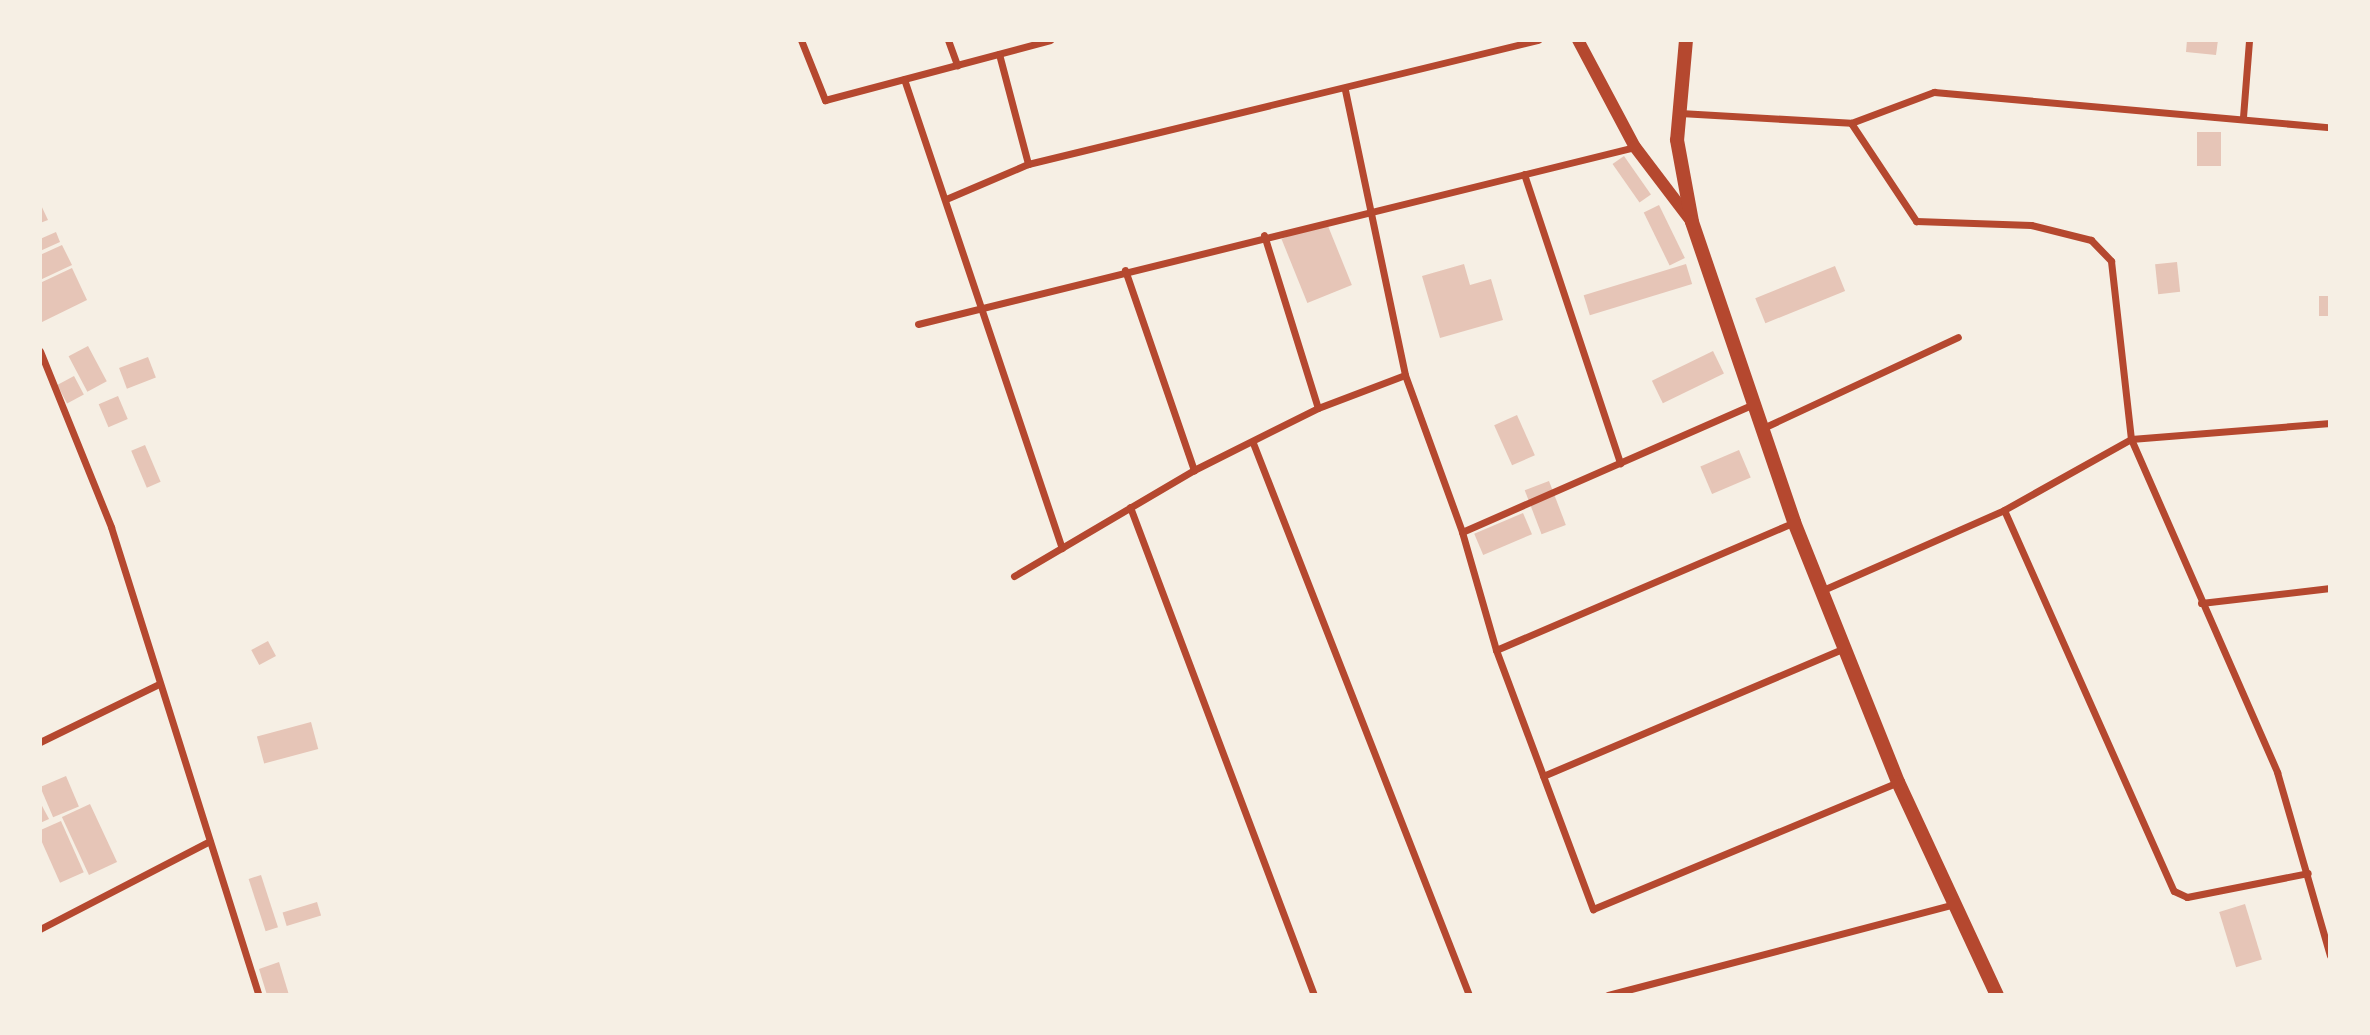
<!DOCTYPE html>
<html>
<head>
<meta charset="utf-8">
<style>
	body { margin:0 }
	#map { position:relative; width:2370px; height:1035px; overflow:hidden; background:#f6efe4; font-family:"Fira Sans Condensed",sans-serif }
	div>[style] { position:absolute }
	.building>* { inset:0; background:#e6c5b7; transform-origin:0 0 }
	.minor>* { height:7px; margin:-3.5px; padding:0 3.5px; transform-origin:3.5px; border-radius:3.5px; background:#b5482f }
	.tertiary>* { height:12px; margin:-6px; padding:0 6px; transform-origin:6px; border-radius:6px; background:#b5482f }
	.secondary>* { height:14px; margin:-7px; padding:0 7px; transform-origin:7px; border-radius:7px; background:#b5482f }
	span { translate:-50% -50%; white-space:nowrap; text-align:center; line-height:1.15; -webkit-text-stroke:7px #f6efe4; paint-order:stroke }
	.frame { position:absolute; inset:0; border:42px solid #f6efe4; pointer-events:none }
</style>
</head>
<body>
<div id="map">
	<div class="building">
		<div style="clip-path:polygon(2187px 40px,2218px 40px,2216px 55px,2186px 52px)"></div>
		<div style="left:2221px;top:132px;width:34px;height:24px;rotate:90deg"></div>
		<div style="left:1624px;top:156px;width:47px;height:14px;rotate:55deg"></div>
		<div style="clip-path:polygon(40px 203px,48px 220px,40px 223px)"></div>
		<div style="left:1659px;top:205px;width:59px;height:17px;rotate:64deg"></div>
		<div style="left:1326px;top:221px;width:69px;height:48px;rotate:68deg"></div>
		<div style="clip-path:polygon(56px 232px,60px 242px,40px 251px,40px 239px)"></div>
		<div style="clip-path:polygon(62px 245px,72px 265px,40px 280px,40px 255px)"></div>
		<div style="left:2177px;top:262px;width:30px;height:22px;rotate:84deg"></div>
		<div style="clip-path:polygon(1464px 264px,1470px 285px,1491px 279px,1503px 320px,1440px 338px,1422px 276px)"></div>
		<div style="left:1686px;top:264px;width:21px;height:107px;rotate:73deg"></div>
		<div style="left:1835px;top:266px;width:27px;height:86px;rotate:68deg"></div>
		<div style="clip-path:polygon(72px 268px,87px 300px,40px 323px,40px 283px)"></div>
		<div style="left:2319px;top:296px;width:11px;height:20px"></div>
		<div style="left:88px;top:346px;width:40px;height:22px;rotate:62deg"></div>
		<div style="left:1713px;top:351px;width:25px;height:68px;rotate:64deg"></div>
		<div style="left:148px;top:357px;width:22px;height:31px;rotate:69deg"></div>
		<div style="left:74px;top:376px;width:21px;height:19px;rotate:62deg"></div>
		<div style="left:118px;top:396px;width:25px;height:21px;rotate:67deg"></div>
		<div style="left:1517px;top:415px;width:44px;height:25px;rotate:66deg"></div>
		<div style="left:145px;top:445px;width:40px;height:15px;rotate:67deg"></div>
		<div style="left:1739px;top:450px;width:30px;height:42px;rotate:67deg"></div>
		<div style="left:1549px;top:481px;width:47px;height:26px;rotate:69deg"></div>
		<div style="left:1523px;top:513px;width:23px;height:53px;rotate:67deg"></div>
		<div style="left:268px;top:641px;width:17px;height:19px;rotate:62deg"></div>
		<div style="left:311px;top:722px;width:28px;height:56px;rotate:75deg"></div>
		<div style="left:66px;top:776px;width:33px;height:28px;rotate:67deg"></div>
		<div style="clip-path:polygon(40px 802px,49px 819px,40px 823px)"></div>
		<div style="left:90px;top:804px;width:64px;height:31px;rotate:65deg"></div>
		<div style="left:61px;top:821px;width:56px;height:26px;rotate:66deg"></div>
		<div style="left:261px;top:875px;width:55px;height:13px;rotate:72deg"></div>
		<div style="left:317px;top:902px;width:14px;height:36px;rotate:73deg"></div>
		<div style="left:2245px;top:904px;width:58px;height:27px;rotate:73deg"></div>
		<div style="clip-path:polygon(279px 962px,289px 995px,267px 995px,259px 969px)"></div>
	</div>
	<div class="minor">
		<div style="left:801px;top:40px;width:65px;rotate:68.2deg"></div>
		<div style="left:825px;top:100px;width:233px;rotate:-14.9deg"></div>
		<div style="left:948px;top:40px;width:27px;rotate:70deg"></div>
		<div style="left:999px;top:54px;width:114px;rotate:75.2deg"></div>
		<div style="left:904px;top:79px;width:495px;rotate:71.4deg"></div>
		<div style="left:1345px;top:90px;width:291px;rotate:78.1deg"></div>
		<div style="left:1405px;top:375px;width:167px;rotate:70deg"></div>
		<div style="left:1462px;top:532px;width:123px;rotate:73.9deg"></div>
		<div style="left:1496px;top:650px;width:277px;rotate:69.5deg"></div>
		<div style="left:1593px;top:909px;width:330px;rotate:-22.6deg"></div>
		<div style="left:1680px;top:113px;width:171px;rotate:3.3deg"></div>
		<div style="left:1851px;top:123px;width:89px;rotate:-20.5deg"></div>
		<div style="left:1934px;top:92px;width:398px;rotate:5.1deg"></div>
		<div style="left:2243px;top:117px;width:77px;rotate:-85.5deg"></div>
		<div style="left:1851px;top:123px;width:118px;rotate:56.4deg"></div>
		<div style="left:1916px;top:221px;width:115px;rotate:2deg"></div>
		<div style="left:2031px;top:225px;width:62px;rotate:14deg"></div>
		<div style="left:2091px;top:240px;width:29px;rotate:46deg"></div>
		<div style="left:2111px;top:261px;width:179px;rotate:83.6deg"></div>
		<div style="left:2131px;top:439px;width:364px;rotate:66.3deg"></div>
		<div style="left:2277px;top:772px;width:191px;rotate:73.9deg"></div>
		<div style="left:1524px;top:174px;width:305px;rotate:71.6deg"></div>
		<div style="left:946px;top:199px;width:89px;rotate:-23.1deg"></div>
		<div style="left:1028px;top:164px;width:525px;rotate:-13.67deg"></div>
		<div style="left:1264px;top:235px;width:181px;rotate:72.7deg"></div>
		<div style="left:1125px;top:270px;width:212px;rotate:71deg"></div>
		<div style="left:918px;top:324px;width:739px;rotate:-13.87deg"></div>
		<div style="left:40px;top:351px;width:190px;rotate:68deg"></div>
		<div style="left:111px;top:527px;width:491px;rotate:72.5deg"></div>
		<div style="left:1763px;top:428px;width:215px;rotate:-25deg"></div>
		<div style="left:1253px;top:443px;width:593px;rotate:68.63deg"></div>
		<div style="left:1130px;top:507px;width:522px;rotate:69.34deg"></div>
		<div style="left:2004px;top:510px;width:417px;rotate:66deg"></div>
		<div style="left:2174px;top:891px;width:14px;rotate:25deg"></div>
		<div style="left:2187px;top:897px;width:123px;rotate:-11.2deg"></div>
		<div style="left:1462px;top:532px;width:318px;rotate:-23.7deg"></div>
		<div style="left:1014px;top:576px;width:209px;rotate:-30.5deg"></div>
		<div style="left:1194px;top:470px;width:139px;rotate:-26.6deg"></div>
		<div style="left:1318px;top:408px;width:93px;rotate:-20.8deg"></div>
		<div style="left:1823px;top:590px;width:198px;rotate:-23.8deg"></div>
		<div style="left:2004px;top:510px;width:145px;rotate:-29.2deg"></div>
		<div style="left:2131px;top:439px;width:200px;rotate:-4.6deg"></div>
		<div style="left:2201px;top:603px;width:130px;rotate:-6.6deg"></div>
		<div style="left:1496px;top:650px;width:324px;rotate:-23.2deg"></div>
		<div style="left:40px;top:742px;width:132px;rotate:-26deg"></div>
		<div style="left:1543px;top:776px;width:327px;rotate:-23deg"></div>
		<div style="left:40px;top:929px;width:191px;rotate:-27.4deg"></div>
		<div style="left:1608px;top:995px;width:358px;rotate:-14.7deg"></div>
	</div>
	<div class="tertiary">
		<div style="left:1578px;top:40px;width:121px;rotate:62deg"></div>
		<div style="left:1635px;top:147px;width:94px;rotate:52.8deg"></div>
	</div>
	<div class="secondary">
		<div style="left:1686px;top:40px;width:100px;rotate:95.1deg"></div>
		<div style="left:1677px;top:140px;width:83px;rotate:79.6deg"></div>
		<div style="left:1692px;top:222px;width:317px;rotate:71.2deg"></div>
		<div style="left:1794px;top:522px;width:280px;rotate:68.2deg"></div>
		<div style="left:1898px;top:782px;width:235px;rotate:65.1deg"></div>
	</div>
	<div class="frame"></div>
</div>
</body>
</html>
